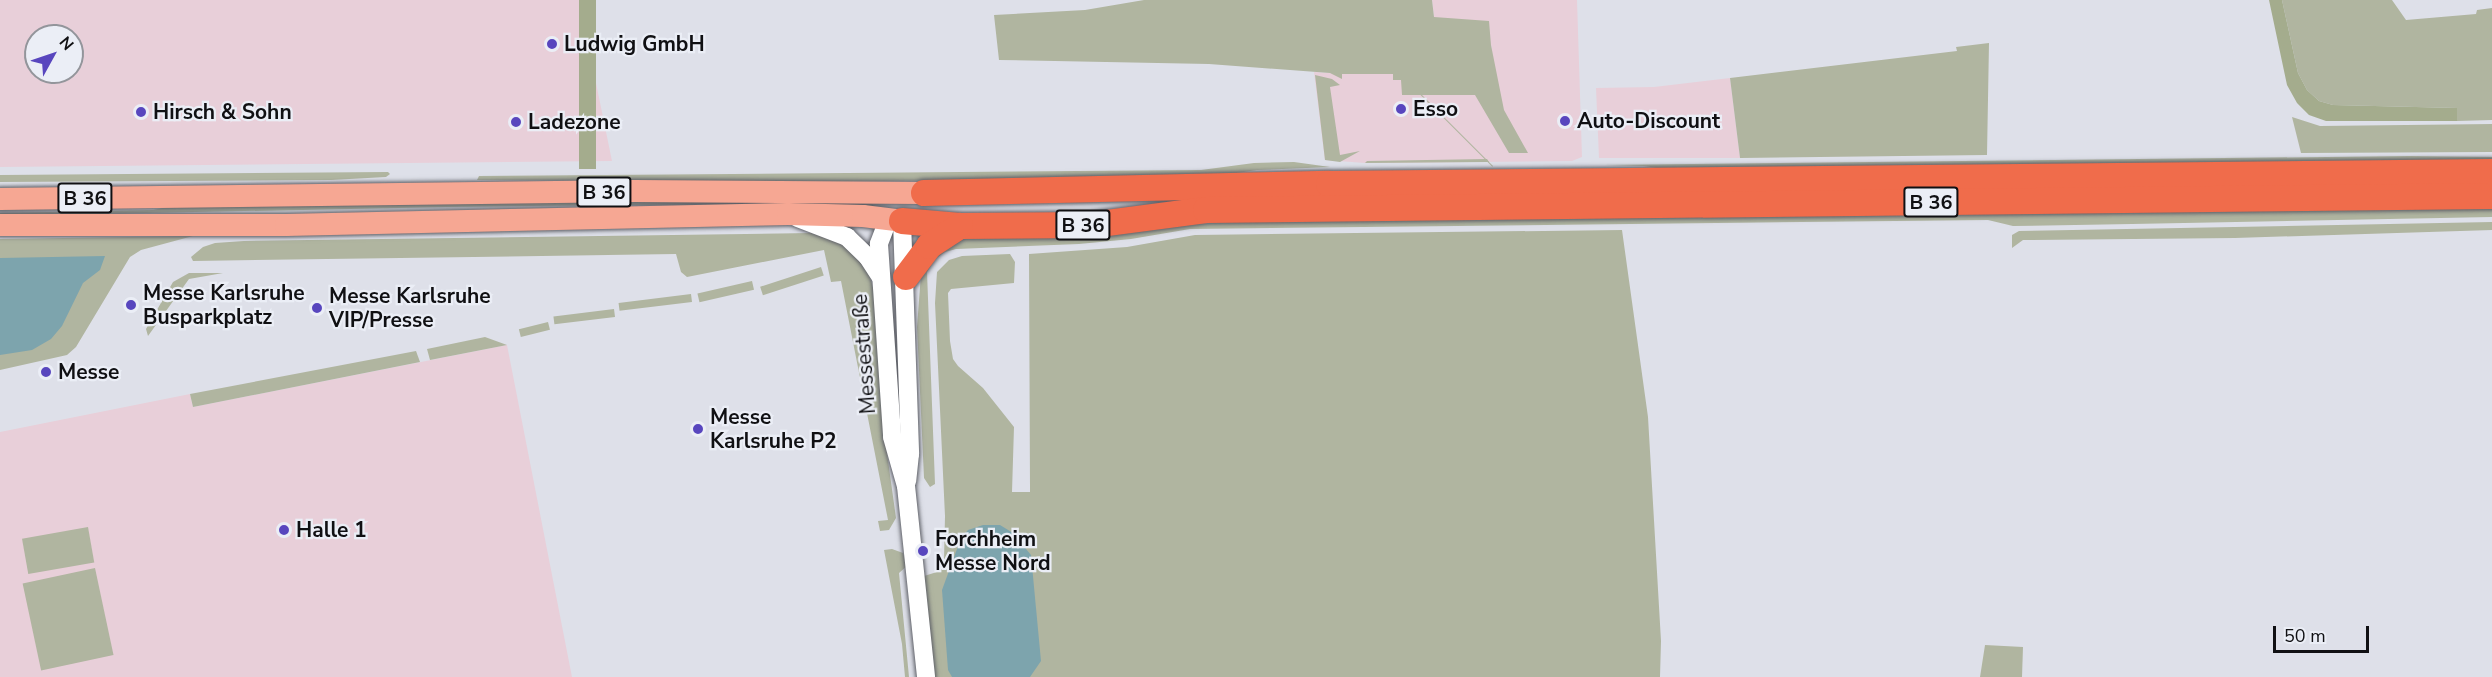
<!DOCTYPE html>
<html>
<head>
<meta charset="utf-8">
<style>
	body { margin:0 }
	#map { position:relative; width:2492px; height:677px; overflow:hidden; background:#dee0e9; font-family:"Nunito Sans",sans-serif }
	div>[style] { position:absolute }
	.commercial>* { inset:0; background:#e8cfd9 }
	.green>* { inset:0; background:#b0b5a0; transform-origin:0 0 }
	.forest>* { inset:0; background:#a4ac8d; transform-origin:0 0 }
	.water>* { inset:0; background:#7da4ad }
	.roads { filter:drop-shadow(0 0 2px #5e6067) drop-shadow(0 0 2px #5e6067) }
	.minor>* { height:18px; margin:-9px; padding:0 9px; transform-origin:9px; border-radius:9px; background:#fff }
	.major>* { height:22px; margin:-11px; padding:0 11px; transform-origin:11px; border-radius:11px; background:#f6a793 }
	.highway>* { height:26px; margin:-13px; padding:0 13px; transform-origin:13px; border-radius:13px; background:#f06c4b }
	.dots>* { width:16px; height:16px; translate:-50% -50%; box-sizing:border-box; border:3px solid #ebeef6; border-radius:50% }
	span { translate:-50% -50%; white-space:nowrap; text-align:center; line-height:1.15; -webkit-text-stroke:4.5px #ebeef6; paint-order:stroke }
	.shield-label span { padding:2px 4px; background:#ebeef6; border:2px solid; border-radius:4px; -webkit-text-stroke-width:0 }
	.shield-label { font-size:20px; color:#101013; font-weight:700 }
	.poi-label { font-size:21px; color:#101013; font-weight:700 }
	.left { translate:0 -50%; text-align:left }
	.street-label { font-size:21px; color:#101013 }
	.north { position:absolute; left:24px; top:24px; width:60px; height:60px; box-sizing:border-box; background:#ebeef6; border:2px solid #93959b; border-radius:50%; rotate:50deg; font-size:16px; font-weight:700; line-height:24px; text-align:center; color:#101013 }
	.north::after { content:''; display:block; margin:auto; width:21px; height:27px; background:#5846be; clip-path:polygon(50% 0,100% 100%,50% 72%,0 100%) }
	.scale { position:absolute; left:2273px; top:626px; width:96px; height:27px; box-sizing:border-box; border:3px solid #101013; border-top:0; padding-left:8px; font-size:18px; line-height:21px; white-space:nowrap; color:#101013; -webkit-text-stroke:4px #ebeef6; paint-order:stroke }
</style>
</head>
<body>
<div id="map">
	<div class="commercial">
		<div style="clip-path:polygon(evenodd,0 0,579px 0,612px 161px,0 167px,0 0,36px 36px,72px 36px,72px 72px,36px 72px,36px 36px)"></div>
		<div style="clip-path:polygon(1432px 0,1577px 0,1582px 157px,1572px 161px,1365px 163px,1325px 160px,1314px 72px,1330px 73px,1493px 58px,1491px 45px,1434px 17px)"></div>
		<div style="clip-path:polygon(1730px 78px,1740px 158px,1599px 158px,1596px 88px,1654px 87px)"></div>
		<div style="clip-path:polygon(507px 345px,572px 677px,0 677px,0 432px,190px 394px,193px 407px)"></div>
	</div>
	<div class="green">
		<div style="clip-path:polygon(1144px 0,1432px 0,1434px 17px,1489px 21px,1491px 45px,1504px 110px,1528px 153px,1509px 153px,1475px 95px,1402px 95px,1401px 80px,1393px 80px,1393px 74px,1342px 74px,1342px 79px,1330px 73px,1209px 64px,999px 60px,994px 15px,1085px 10px)"></div>
		<div style="clip-path:polygon(2282px 0,2392px 0,2406px 20px,2476px 14px,2477px 10px,2492px 8px,2492px 120px,2457px 121px,2457px 108px,2333px 105px,2319px 101px,2307px 90px,2298px 73px)"></div>
		<div style="clip-path:polygon(1989px 43px,1987px 155px,1740px 158px,1730px 78px,1957px 51px,1956px 47px)"></div>
		<div style="clip-path:polygon(1315px 75px,1332px 79px,1340px 85px,1330px 87px,1340px 155px,1360px 151px,1340px 162px,1325px 160px)"></div>
		<div style="clip-path:polygon(2292px 117px,2320px 126px,2492px 124px,2492px 152px,2301px 153px)"></div>
		<div style="clip-path:polygon(2409px 156px,2492px 157px,2492px 164px,1682px 172px,1644px 166px,1604px 165px)"></div>
		<div style="clip-path:polygon(1487px 159px,1489px 162px,1365px 163px,1367px 161px)"></div>
		<div style="clip-path:polygon(1294px 162px,1330px 167px,1257px 170px,1223px 175px,976px 180px,789px 182px,477px 180px,479px 176px,1201px 170px,1254px 163px)"></div>
		<div style="left:1493px;top:166px;width:1px;height:135px;rotate:135deg"></div>
		<div style="clip-path:polygon(388px 172px,390px 174px,386px 177px,331px 180px,0 182px,0 175px)"></div>
		<div style="clip-path:polygon(866px 200px,875px 206px,821px 203px,447px 207px,0 216px,0 213px,153px 210px,182px 204px)"></div>
		<div style="clip-path:polygon(2492px 208px,2492px 217px,2132px 224px,2013px 226px,1988px 220px,1190px 229px,1131px 239px,1079px 244px,956px 249px,945px 252px,935px 259px,927px 272px,935px 484px,930px 487px,924px 478px,917px 327px,921px 274px,948px 241px,965px 238px,1228px 222px)"></div>
		<div style="clip-path:polygon(2492px 222px,2492px 230px,2235px 238px,2023px 240px,2012px 248px,2012px 235px,2019px 231px)"></div>
		<div style="clip-path:polygon(1622px 230px,1648px 417px,1661px 641px,1660px 677px,933px 677px,924px 576px,937px 572px,944px 560px,945px 516px,935px 303px,937px 272px,949px 260px,962px 256px,1010px 254px,1015px 262px,1014px 283px,951px 289px,948px 293px,950px 341px,953px 359px,958px 366px,983px 388px,1014px 427px,1012px 492px,1030px 492px,1029px 254px,1127px 247px,1195px 235px)"></div>
		<div style="clip-path:polygon(811px 233px,838px 240px,855px 253px,869px 274px,874px 291px,885px 439px,896px 518px,889px 530px,880px 531px,878px 521px,888px 520px,841px 281px,831px 282px,824px 250px,687px 277px,681px 272px,676px 254px,193px 261px,191px 257px,203px 247px,215px 243px,244px 241px)"></div>
		<div style="clip-path:polygon(193px 236px,141px 250px,130px 257px,76px 347px,67px 355px,0 370px,0 239px)"></div>
		<div style="left:821px;top:267px;width:9px;height:64px;rotate:72deg"></div>
		<div style="clip-path:polygon(189px 273px,223px 273px,189px 279px,148px 336px,146px 329px,173px 282px)"></div>
		<div style="left:752px;top:281px;width:9px;height:56px;rotate:77deg"></div>
		<div style="left:691px;top:294px;width:8px;height:73px;rotate:83deg"></div>
		<div style="left:614px;top:309px;width:8px;height:61px;rotate:83deg"></div>
		<div style="left:548px;top:322px;width:8px;height:30px;rotate:76deg"></div>
		<div style="clip-path:polygon(485px 337px,507px 345px,430px 360px,427px 349px)"></div>
		<div style="clip-path:polygon(416px 351px,420px 362px,193px 407px,190px 394px)"></div>
		<div style="left:88px;top:527px;width:36px;height:67px;rotate:80deg"></div>
		<div style="clip-path:polygon(892px 549px,903px 553px,907px 566px,899px 573px,909px 677px,905px 677px,902px 644px,884px 550px)"></div>
		<div style="left:95px;top:568px;width:89px;height:74px;rotate:78deg"></div>
		<div style="clip-path:polygon(1985px 645px,2023px 647px,2022px 677px,1980px 677px)"></div>
	</div>
	<div class="forest">
		<div style="left:579px;top:0;width:17px;height:169px"></div>
		<div style="clip-path:polygon(2269px 0,2282px 0,2298px 73px,2307px 90px,2319px 101px,2333px 105px,2457px 108px,2457px 121px,2326px 121px,2309px 115px,2297px 103px,2287px 85px)"></div>
	</div>
	<div class="water">
		<div style="clip-path:polygon(105px 256px,100px 270px,83px 283px,62px 326px,51px 339px,32px 350px,0 355px,0 258px)"></div>
		<div style="clip-path:polygon(983px 525px,1000px 525px,1013px 533px,1031px 555px,1041px 661px,1030px 677px,952px 677px,948px 670px,942px 590px,961px 538px,968px 530px)"></div>
	</div>
	<div class="roads">
		<div class="minor">
			<div style="left:798px;top:218px;width:53px;rotate:21.2deg"></div>
			<div style="left:847px;top:237px;width:28px;rotate:44deg"></div>
			<div style="left:867px;top:256px;width:24px;rotate:57deg"></div>
			<div style="left:888px;top:220px;width:26px;rotate:111deg"></div>
			<div style="left:879px;top:244px;width:193px;rotate:86.1deg"></div>
			<div style="left:892px;top:437px;width:51px;rotate:74.1deg"></div>
			<div style="left:906px;top:486px;width:192px;rotate:84deg"></div>
			<div style="left:902px;top:221px;width:233px;rotate:88deg"></div>
			<div style="left:910px;top:454px;width:27px;rotate:96deg"></div>
		</div>
		<div class="major">
			<div style="left:0;top:199px;width:634px;rotate:-0.72deg"></div>
			<div style="left:634px;top:191px;width:290px;rotate:0.4deg"></div>
			<div style="left:0;top:225px;width:286px"></div>
			<div style="left:286px;top:225px;width:502px;rotate:-1.26deg"></div>
			<div style="left:788px;top:214px;width:75px;rotate:1.5deg"></div>
			<div style="left:863px;top:216px;width:39px;rotate:7deg"></div>
		</div>
		<div class="highway">
			<div style="left:924px;top:193px;width:405px;rotate:-1.3deg"></div>
			<div style="left:1329px;top:184px;width:1163px;rotate:-0.59deg"></div>
			<div style="left:902px;top:221px;width:58px;rotate:4.9deg"></div>
			<div style="left:960px;top:226px;width:132px;rotate:-0.4deg"></div>
			<div style="left:1092px;top:225px;width:115px;rotate:-7.5deg"></div>
			<div style="left:1206px;top:210px;width:1286px;rotate:-0.62deg"></div>
			<div style="left:906px;top:277px;width:39px;rotate:-53deg"></div>
			<div style="left:929px;top:246px;width:37px;rotate:-33deg"></div>
		</div>
	</div>
	<div class="dots">
		<div style="left:552px;top:44px;background:#5846be"></div>
		<div style="left:1401px;top:109px;background:#5846be"></div>
		<div style="left:141px;top:112px;background:#5846be"></div>
		<div style="left:1565px;top:121px;background:#5846be"></div>
		<div style="left:516px;top:122px;background:#5846be"></div>
		<div style="left:131px;top:305px;background:#5846be"></div>
		<div style="left:317px;top:308px;background:#5846be"></div>
		<div style="left:46px;top:372px;background:#5846be"></div>
		<div style="left:698px;top:429px;background:#5846be"></div>
		<div style="left:284px;top:530px;background:#5846be"></div>
		<div style="left:923px;top:551px;background:#5846be"></div>
	</div>
	<div class="shield-label">
		<span style="left:604px;top:192px">B 36</span>
		<span style="left:85px;top:198px">B 36</span>
		<span style="left:1931px;top:202px">B 36</span>
		<span style="left:1083px;top:225px">B 36</span>
	</div>
	<div class="poi-label">
		<span class="left" style="left:564px;top:44px">Ludwig GmbH</span>
		<span class="left" style="left:1413px;top:109px">Esso</span>
		<span class="left" style="left:153px;top:112px">Hirsch &amp; Sohn</span>
		<span class="left" style="left:1577px;top:121px">Auto-Discount</span>
		<span class="left" style="left:528px;top:122px">Ladezone</span>
		<span class="left" style="left:143px;top:305px">Messe Karlsruhe<br>Busparkplatz</span>
		<span class="left" style="left:329px;top:308px">Messe Karlsruhe<br>VIP/Presse</span>
		<span class="left" style="left:58px;top:372px">Messe</span>
		<span class="left" style="left:710px;top:429px">Messe<br>Karlsruhe P2</span>
		<span class="left" style="left:296px;top:530px">Halle 1</span>
		<span class="left" style="left:935px;top:551px">Forchheim<br>Messe Nord</span>
	</div>
	<div class="street-label">
		<span style="left:864px;top:354px;rotate:-94deg">Messestraße</span>
	</div>
	<div class="north">N</div>
	<div class="scale">50 m</div>
</div>
</body>
</html>
